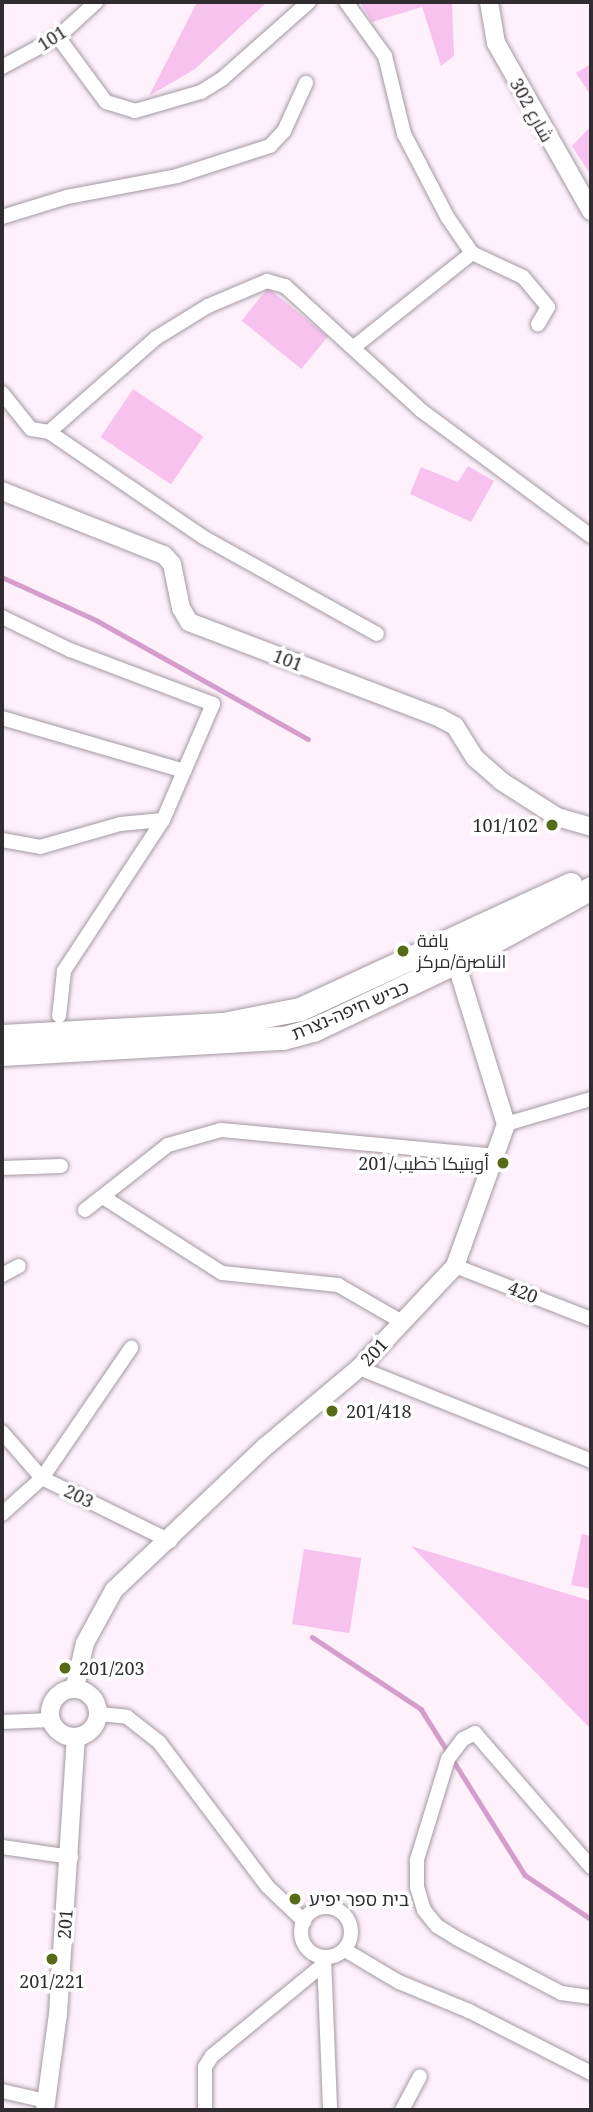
<!DOCTYPE html>
<html>
<head>
<meta charset="utf-8">
<style>
	body { margin:0 }
	#map { position:relative; width:593px; height:2112px; overflow:hidden; background:#fef1fb; font-family:"Noto Serif",Cairo,"Noto Sans Hebrew",serif }
	div>[style] { position:absolute }
	.green>* { inset:0; background:#f8c2ef; transform-origin:0 0 }
	.stream>* { height:4.5px; margin:-2.25px; padding:0 2.25px; transform-origin:2.25px; border-radius:2.25px; background:#d49dcb }
	.roads { filter:drop-shadow(0 0 2px #a499a2) drop-shadow(0 0 2px #a499a2) }
	.minor>* { height:14px; margin:-7px; padding:0 7px; transform-origin:7px; border-radius:7px; background:#fff }
	.minor>.ring { margin:-7px; padding:0; box-sizing:content-box; background:none; border:14px solid #fff; border-radius:50% }
	.tertiary>* { height:18px; margin:-9px; padding:0 9px; transform-origin:9px; border-radius:9px; background:#fff }
	.tertiary>.ring { margin:-9px; padding:0; box-sizing:content-box; background:none; border:18px solid #fff; border-radius:50% }
	.trunk>* { height:23px; margin:-11.5px; padding:0 11.5px; transform-origin:11.5px; border-radius:11.5px; background:#fff }
	.dots>* { width:19px; height:19px; translate:-50% -50%; box-sizing:border-box; border:4px solid #fff; border-radius:50% }
	span { translate:-50% -50%; white-space:nowrap; text-align:center; line-height:1.15; -webkit-text-stroke:7px #fff; paint-order:stroke }
	.street-label { font-size:18px; color:#312c30 }
	.poi-label { font-size:18px; color:#312c30 }
	.right { translate:-100% -50%; text-align:right }
	.left { translate:0 -50%; text-align:left }
	.frame { position:absolute; inset:0; border:4px solid #312c30; pointer-events:none }
</style>
</head>
<body>
<div id="map">
	<div class="green">
		<div style="clip-path:polygon(197px 2px,267px 2px,195px 69px,149px 96px)"></div>
		<div style="clip-path:polygon(360px 2px,452px 2px,454px 56px,441px 66px,422px 7px,372px 22px)"></div>
		<div style="clip-path:polygon(591px 64px,591px 96px,576px 73px)"></div>
		<div style="clip-path:polygon(591px 126px,591px 169px,588px 171px,572px 146px)"></div>
		<div style="left:268px;top:288px;width:77px;height:42px;rotate:39deg"></div>
		<div style="left:133px;top:389px;width:85px;height:58px;rotate:34deg"></div>
		<div style="clip-path:polygon(468px 466px,494px 481px,471px 522px,410px 494px,421px 467px,458px 482px)"></div>
		<div style="clip-path:polygon(582px 1534px,591px 1536px,591px 1589px,571px 1585px)"></div>
		<div style="clip-path:polygon(411px 1546px,591px 1601px,591px 1729px)"></div>
		<div style="left:304px;top:1549px;width:58px;height:76px;rotate:9deg"></div>
	</div>
	<div class="stream">
		<div style="left:2px;top:577px;width:103px;rotate:24.6deg"></div>
		<div style="left:96px;top:620px;width:243px;rotate:29.3deg"></div>
		<div style="left:312px;top:1637px;width:131px;rotate:33.4deg"></div>
		<div style="left:421px;top:1709px;width:196px;rotate:57.9deg"></div>
		<div style="left:525px;top:1875px;width:79px;rotate:33.7deg"></div>
	</div>
	<div class="roads">
		<div class="minor">
			<div style="left:346px;top:2px;width:67px;rotate:54.2deg"></div>
			<div style="left:385px;top:56px;width:80px;rotate:76.3deg"></div>
			<div style="left:404px;top:134px;width:95px;rotate:62.4deg"></div>
			<div style="left:448px;top:218px;width:42px;rotate:55.6deg"></div>
			<div style="left:472px;top:253px;width:56px;rotate:25.2deg"></div>
			<div style="left:523px;top:277px;width:39px;rotate:50deg"></div>
			<div style="left:548px;top:307px;width:20px;rotate:120deg"></div>
			<div style="left:58px;top:37px;width:81px;rotate:53.6deg"></div>
			<div style="left:106px;top:102px;width:30px;rotate:17deg"></div>
			<div style="left:135px;top:111px;width:69px;rotate:-16.1deg"></div>
			<div style="left:201px;top:92px;width:26px;rotate:-32deg"></div>
			<div style="left:223px;top:78px;width:115px;rotate:-41.5deg"></div>
			<div style="left:2px;top:67px;width:64px;rotate:-28.2deg"></div>
			<div style="left:58px;top:37px;width:52px;rotate:-42.6deg"></div>
			<div style="left:2px;top:217px;width:68px;rotate:-17.1deg"></div>
			<div style="left:67px;top:197px;width:112px;rotate:-10.8deg"></div>
			<div style="left:177px;top:176px;width:98px;rotate:-17.9deg"></div>
			<div style="left:270px;top:146px;width:21px;rotate:-47deg"></div>
			<div style="left:284px;top:131px;width:53px;rotate:-65.4deg"></div>
			<div style="left:354px;top:347px;width:151px;rotate:-38.5deg"></div>
			<div style="left:2px;top:393px;width:46px;rotate:51.1deg"></div>
			<div style="left:31px;top:429px;width:18px;rotate:9deg"></div>
			<div style="left:49px;top:432px;width:186px;rotate:34.3deg"></div>
			<div style="left:203px;top:537px;width:199px;rotate:29.1deg"></div>
			<div style="left:49px;top:432px;width:142px;rotate:-41.3deg"></div>
			<div style="left:156px;top:338px;width:61px;rotate:-31.6deg"></div>
			<div style="left:208px;top:306px;width:64px;rotate:-23deg"></div>
			<div style="left:267px;top:281px;width:19px;rotate:16deg"></div>
			<div style="left:285px;top:286px;width:185px;rotate:42.4deg"></div>
			<div style="left:422px;top:411px;width:210px;rotate:36.5deg"></div>
			<div style="left:2px;top:617px;width:76px;rotate:25.9deg"></div>
			<div style="left:70px;top:650px;width:153px;rotate:20.7deg"></div>
			<div style="left:213px;top:704px;width:126px;rotate:113.3deg"></div>
			<div style="left:163px;top:820px;width:181px;rotate:123.3deg"></div>
			<div style="left:64px;top:971px;width:45px;rotate:96.3deg"></div>
			<div style="left:2px;top:718px;width:190px;rotate:16.2deg"></div>
			<div style="left:2px;top:840px;width:39px;rotate:10deg"></div>
			<div style="left:40px;top:847px;width:83px;rotate:-16deg"></div>
			<div style="left:120px;top:824px;width:43px;rotate:-5.3deg"></div>
			<div style="left:506px;top:1124px;width:89px;rotate:-16.4deg"></div>
			<div style="left:2px;top:1168px;width:59px;rotate:-1.9deg"></div>
			<div style="left:103px;top:1197px;width:141px;rotate:32.6deg"></div>
			<div style="left:222px;top:1273px;width:117px;rotate:5.9deg"></div>
			<div style="left:338px;top:1285px;width:74px;rotate:30deg"></div>
			<div style="left:85px;top:1210px;width:105px;rotate:-38.1deg"></div>
			<div style="left:168px;top:1145px;width:55px;rotate:-15.8deg"></div>
			<div style="left:221px;top:1130px;width:275px;rotate:5.4deg"></div>
			<div style="left:455px;top:1266px;width:146px;rotate:21.3deg"></div>
			<div style="left:2px;top:1275px;width:19px;rotate:-28deg"></div>
			<div style="left:359px;top:1368px;width:250px;rotate:21.8deg"></div>
			<div style="left:2px;top:1432px;width:61px;rotate:49deg"></div>
			<div style="left:42px;top:1478px;width:143px;rotate:26.2deg"></div>
			<div style="left:2px;top:1514px;width:54px;rotate:-42deg"></div>
			<div style="left:42px;top:1478px;width:158px;rotate:-55.6deg"></div>
			<div style="left:100px;top:1714px;width:27px;rotate:6deg"></div>
			<div style="left:127px;top:1717px;width:41px;rotate:38deg"></div>
			<div style="left:159px;top:1742px;width:181px;rotate:53.1deg"></div>
			<div style="left:268px;top:1887px;width:50px;rotate:43.4deg"></div>
			<div style="left:2px;top:1722px;width:49px;rotate:-2.3deg"></div>
			<div style="left:2px;top:1847px;width:70px;rotate:8.2deg"></div>
			<div style="left:591px;top:1867px;width:177px;rotate:-130.9deg"></div>
			<div style="left:475px;top:1733px;width:13px;rotate:153deg"></div>
			<div style="left:463px;top:1739px;width:25px;rotate:127deg"></div>
			<div style="left:448px;top:1759px;width:106px;rotate:107.1deg"></div>
			<div style="left:417px;top:1860px;width:27px;rotate:90deg"></div>
			<div style="left:417px;top:1887px;width:24px;rotate:73deg"></div>
			<div style="left:424px;top:1910px;width:21px;rotate:51deg"></div>
			<div style="left:437px;top:1926px;width:22px;rotate:32deg"></div>
			<div style="left:456px;top:1938px;width:119px;rotate:27.6deg"></div>
			<div style="left:561px;top:1993px;width:30px;rotate:8deg"></div>
			<div class="ring" style="left:301px;top:1907px;width:36px;height:36px"></div>
			<div style="left:345px;top:1950px;width:63px;rotate:30.7deg"></div>
			<div style="left:399px;top:1982px;width:76px;rotate:22.5deg"></div>
			<div style="left:469px;top:2011px;width:137px;rotate:26.9deg"></div>
			<div style="left:324px;top:1958px;width:152px;rotate:87.7deg"></div>
			<div style="left:2px;top:2091px;width:45px;rotate:12.8deg"></div>
			<div style="left:205px;top:2110px;width:43px;rotate:-90deg"></div>
			<div style="left:205px;top:2067px;width:13px;rotate:-58deg"></div>
			<div style="left:212px;top:2056px;width:145px;rotate:-39.4deg"></div>
			<div style="left:402px;top:2110px;width:38px;rotate:-62deg"></div>
		</div>
		<div class="tertiary">
			<div style="left:489px;top:2px;width:42px;rotate:80.3deg"></div>
			<div style="left:496px;top:43px;width:193px;rotate:60.5deg"></div>
			<div style="left:2px;top:491px;width:174px;rotate:21.6deg"></div>
			<div style="left:164px;top:555px;width:12px;rotate:48deg"></div>
			<div style="left:172px;top:564px;width:45px;rotate:78.4deg"></div>
			<div style="left:181px;top:608px;width:16px;rotate:60deg"></div>
			<div style="left:189px;top:622px;width:269px;rotate:20.9deg"></div>
			<div style="left:440px;top:718px;width:17px;rotate:28deg"></div>
			<div style="left:455px;top:726px;width:38px;rotate:58deg"></div>
			<div style="left:475px;top:758px;width:35px;rotate:41deg"></div>
			<div style="left:501px;top:781px;width:67px;rotate:32.7deg"></div>
			<div style="left:557px;top:817px;width:35px;rotate:16deg"></div>
			<div style="left:75px;top:1687px;width:45px;rotate:-77.2deg"></div>
			<div style="left:85px;top:1643px;width:60px;rotate:-61.3deg"></div>
			<div style="left:114px;top:1590px;width:209px;rotate:-43.5deg"></div>
			<div style="left:266px;top:1446px;width:121px;rotate:-40deg"></div>
			<div style="left:359px;top:1368px;width:140px;rotate:-46.7deg"></div>
			<div style="left:455px;top:1266px;width:151px;rotate:-70.2deg"></div>
			<div style="left:506px;top:1124px;width:182px;rotate:-107.2deg"></div>
			<div class="ring" style="left:50px;top:1689px;width:30px;height:30px"></div>
			<div style="left:45px;top:2110px;width:97px;rotate:-82.3deg"></div>
			<div style="left:58px;top:2014px;width:277px;rotate:-86.3deg"></div>
		</div>
		<div class="trunk">
			<div style="left:2px;top:1036px;width:221px;rotate:-3.1deg"></div>
			<div style="left:223px;top:1024px;width:78px;rotate:-11deg"></div>
			<div style="left:300px;top:1009px;width:298px;rotate:-24.8deg"></div>
			<div style="left:2px;top:1054px;width:281px;rotate:-3.3deg"></div>
			<div style="left:283px;top:1038px;width:31px;rotate:-15deg"></div>
			<div style="left:313px;top:1030px;width:158px;rotate:-25.4deg"></div>
			<div style="left:456px;top:962px;width:154px;rotate:-28.7deg"></div>
		</div>
	</div>
	<div class="dots">
		<div style="left:552px;top:825px;background:#576a17"></div>
		<div style="left:403px;top:951px;background:#576a17"></div>
		<div style="left:503px;top:1163px;background:#576a17"></div>
		<div style="left:332px;top:1411px;background:#576a17"></div>
		<div style="left:65px;top:1668px;background:#576a17"></div>
		<div style="left:295px;top:1899px;background:#576a17"></div>
		<div style="left:52px;top:1959px;background:#576a17"></div>
	</div>
	<div class="street-label">
		<span style="left:52px;top:38px;rotate:-33deg">101</span>
		<span style="left:532px;top:110px;rotate:61deg">شارع 302</span>
		<span style="left:288px;top:660px;rotate:21deg">101</span>
		<span style="left:350px;top:1010px;rotate:-23deg">כביש חיפה-נצרת</span>
		<span style="left:523px;top:1292px;rotate:21deg">420</span>
		<span style="left:374px;top:1352px;rotate:-47deg">201</span>
		<span style="left:79px;top:1496px;rotate:26deg">203</span>
		<span style="left:65px;top:1924px;rotate:-86deg">201</span>
	</div>
	<div class="poi-label">
		<span class="right" style="left:538px;top:825px">101/102</span>
		<span class="left" style="left:417px;top:951px">يافة<br>الناصرة/مركز</span>
		<span class="right" style="left:489px;top:1163px">أوبتيكا خطيب/201</span>
		<span class="left" style="left:346px;top:1411px">201/418</span>
		<span class="left" style="left:79px;top:1668px">201/203</span>
		<span class="left" style="left:309px;top:1899px">בית ספר יפיע</span>
		<span style="left:52px;top:1981px">201/221</span>
	</div>
	<div class="frame"></div>
</div>
</body>
</html>
